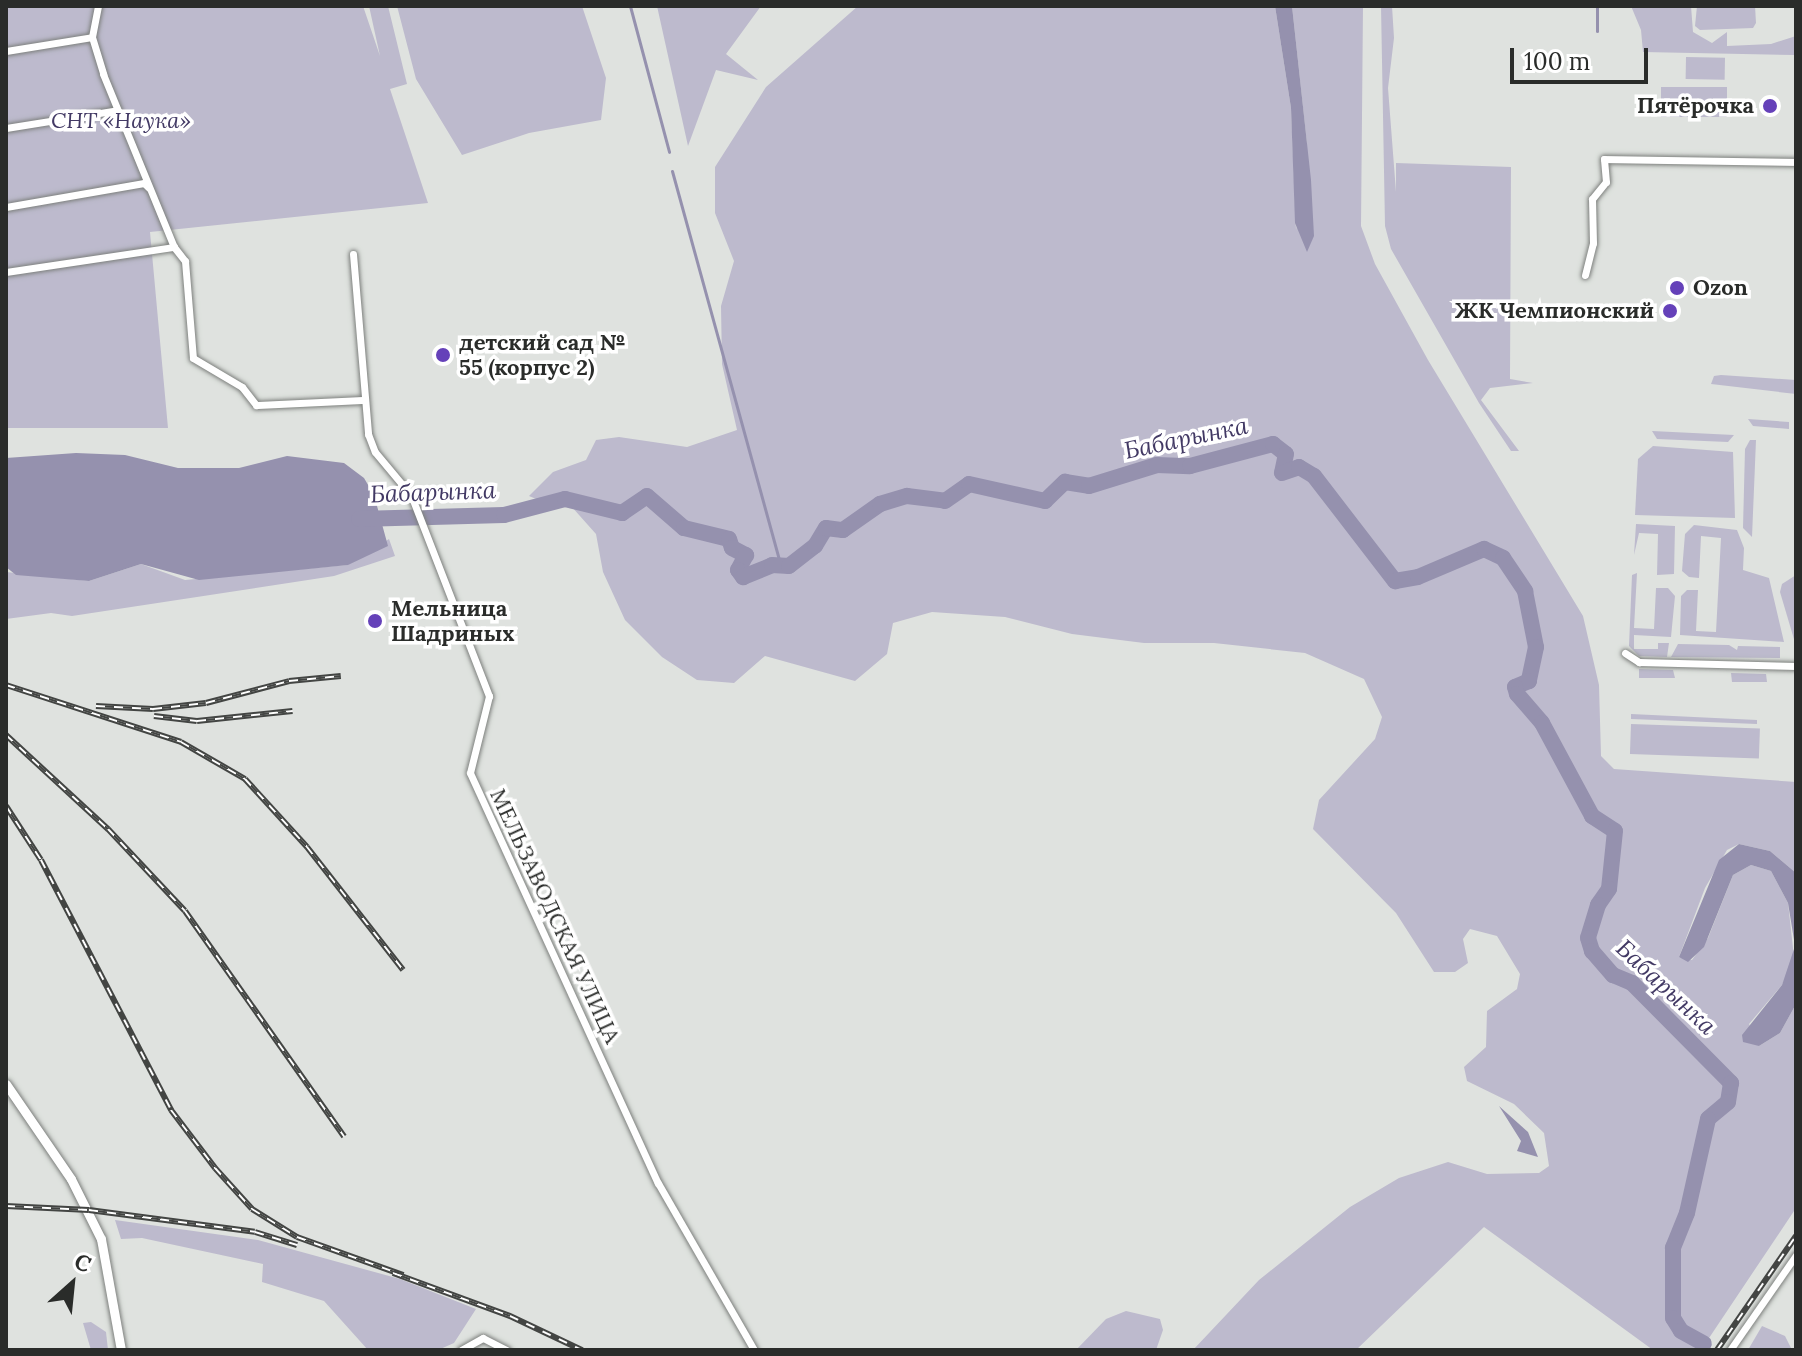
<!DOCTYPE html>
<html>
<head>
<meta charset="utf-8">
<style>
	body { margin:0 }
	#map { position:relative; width:1802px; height:1356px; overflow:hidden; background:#dfe2df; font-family:Lora,serif }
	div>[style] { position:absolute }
	.green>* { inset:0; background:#bdbacd; transform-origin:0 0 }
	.water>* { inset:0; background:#9591ae }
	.stream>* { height:3px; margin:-1.5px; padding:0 1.5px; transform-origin:1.5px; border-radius:1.5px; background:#9591ae }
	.river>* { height:16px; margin:-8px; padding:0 8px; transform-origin:8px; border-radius:8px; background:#9591ae }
	.roads { filter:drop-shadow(0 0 2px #7d807d) drop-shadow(0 0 2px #7d807d) }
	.minor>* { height:7px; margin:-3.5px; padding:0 3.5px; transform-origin:3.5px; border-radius:3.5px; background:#fff }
	.tertiary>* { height:9px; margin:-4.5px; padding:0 4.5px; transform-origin:4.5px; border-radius:4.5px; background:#fff }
	.rail>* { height:6px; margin-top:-3px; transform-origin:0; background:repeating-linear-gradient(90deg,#fff 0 9px,#434543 0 18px); box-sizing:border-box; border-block:2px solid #434543 }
	.dots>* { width:22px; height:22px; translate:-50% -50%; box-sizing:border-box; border:4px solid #fff; border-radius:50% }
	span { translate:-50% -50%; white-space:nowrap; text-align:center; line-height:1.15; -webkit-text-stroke:7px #fff; paint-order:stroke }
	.poi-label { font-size:22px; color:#2a2c2a; font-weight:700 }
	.right { translate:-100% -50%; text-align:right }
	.left { translate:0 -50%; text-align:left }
	.park-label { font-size:22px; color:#433a65; font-style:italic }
	.street-label { font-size:22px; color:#2a2c2a }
	.water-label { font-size:24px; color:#423964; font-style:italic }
	.frame { position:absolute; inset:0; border:8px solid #2a2c2a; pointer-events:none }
	.north { position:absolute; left:32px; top:1244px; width:80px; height:80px; -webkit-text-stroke:6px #fff; paint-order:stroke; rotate:27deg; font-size:22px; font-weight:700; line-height:32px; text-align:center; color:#2a2c2a }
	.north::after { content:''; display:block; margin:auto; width:28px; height:36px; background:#2a2c2a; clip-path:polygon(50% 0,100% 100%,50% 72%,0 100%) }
	.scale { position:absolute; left:1510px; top:48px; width:138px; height:36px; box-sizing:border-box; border:4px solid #2a2c2a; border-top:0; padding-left:10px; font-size:24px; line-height:28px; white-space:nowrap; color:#2a2c2a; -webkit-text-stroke:6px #fff; paint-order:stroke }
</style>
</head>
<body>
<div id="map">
	<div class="green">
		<div style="clip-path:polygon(6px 6px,363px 6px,380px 56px,369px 6px,388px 6px,407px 84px,390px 89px,428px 203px,150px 232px,168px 428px,6px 428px)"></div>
		<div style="clip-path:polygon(397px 6px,582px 6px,606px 78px,601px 120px,529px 133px,462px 155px,416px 79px)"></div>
		<div style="clip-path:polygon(657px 6px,761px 6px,726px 54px,758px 80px,716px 70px,688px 146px)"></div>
		<div style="clip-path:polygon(858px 6px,1275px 6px,1291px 108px,1296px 230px,1307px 144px,1292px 6px,1363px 6px,1361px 226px,1375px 264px,1428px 360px,1583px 616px,1599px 685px,1601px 756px,1614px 769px,1796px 782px,1796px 873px,1770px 851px,1739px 844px,1727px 850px,1705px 888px,1679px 957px,1692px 960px,1708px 938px,1733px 875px,1751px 865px,1771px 871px,1788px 903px,1794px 957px,1782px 985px,1749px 1024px,1759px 1046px,1780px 1033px,1796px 1004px,1796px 1208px,1701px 1350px,1653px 1350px,1484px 1227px,1356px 1350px,1193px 1350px,1259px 1280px,1350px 1207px,1399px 1178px,1448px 1162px,1487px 1174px,1539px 1173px,1549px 1166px,1544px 1133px,1514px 1104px,1467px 1081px,1464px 1067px,1486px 1047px,1487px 1011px,1517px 989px,1520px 974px,1497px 936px,1470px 929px,1463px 939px,1468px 963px,1455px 972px,1434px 972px,1396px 913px,1313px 829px,1319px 800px,1375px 739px,1382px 717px,1364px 679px,1305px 653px,1214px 643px,1144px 643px,1072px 634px,1005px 617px,932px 612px,893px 623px,887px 654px,855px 681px,765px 656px,734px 683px,697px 680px,662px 657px,625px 620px,603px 572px,596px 534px,571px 506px,553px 506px,529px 496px,553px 472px,586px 460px,596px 440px,619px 437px,687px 447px,737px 430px,722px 364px,721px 306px,734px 261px,715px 213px,715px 167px,766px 87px)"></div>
		<div style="clip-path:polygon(1381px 6px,1392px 6px,1394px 38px,1388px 88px,1396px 192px,1396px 163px,1511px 167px,1510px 379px,1533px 383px,1490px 388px,1481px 400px,1519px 451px,1511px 451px,1479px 403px,1391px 249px,1385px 226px)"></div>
		<div style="clip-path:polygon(1631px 6px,1691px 6px,1693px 32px,1712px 43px,1727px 32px,1727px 46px,1771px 44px,1796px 36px,1796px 74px,1795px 55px,1643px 52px,1641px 30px)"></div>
		<div style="clip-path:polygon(1697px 6px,1755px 6px,1756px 23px,1753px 28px,1700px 30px,1695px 26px)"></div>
		<div style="left:1686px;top:57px;width:39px;height:22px;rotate:1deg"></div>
		<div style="left:1661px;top:87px;width:66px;height:30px"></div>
		<div style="clip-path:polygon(1721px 375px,1796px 380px,1796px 394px,1711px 384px,1714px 376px)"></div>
		<div style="clip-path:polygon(1748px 419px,1789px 422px,1789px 429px,1753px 426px)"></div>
		<div style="clip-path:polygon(1652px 431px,1734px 435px,1728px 442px,1657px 439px)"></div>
		<div style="clip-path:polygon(1750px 440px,1756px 440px,1752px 537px,1743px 528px,1745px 449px)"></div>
		<div style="clip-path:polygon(1653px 446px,1733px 452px,1735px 518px,1635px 515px,1638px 459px)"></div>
		<div style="clip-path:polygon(1636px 524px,1675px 526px,1674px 574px,1657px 575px,1658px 534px,1639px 533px,1634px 555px)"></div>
		<div style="clip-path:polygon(1694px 525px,1737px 530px,1744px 548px,1743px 570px,1769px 578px,1784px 642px,1680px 635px,1681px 596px,1687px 590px,1698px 590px,1696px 631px,1716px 632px,1721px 538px,1701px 536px,1699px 578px,1689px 577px,1682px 571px,1685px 534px)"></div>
		<div style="clip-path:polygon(389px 539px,395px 556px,334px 576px,72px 616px,51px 613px,6px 619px,6px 572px,89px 581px,141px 564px,185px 580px,347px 565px)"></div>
		<div style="clip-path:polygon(1637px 573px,1634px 628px,1654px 629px,1656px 588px,1668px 588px,1675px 596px,1671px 637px,1634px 635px,1634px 649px,1658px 649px,1658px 643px,1669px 643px,1667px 657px,1639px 656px,1629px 646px,1632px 575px)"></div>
		<div style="clip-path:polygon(1796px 575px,1796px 646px,1780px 592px,1782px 584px)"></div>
		<div style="clip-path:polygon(1678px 644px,1729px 645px,1737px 650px,1738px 646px,1780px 647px,1780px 658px,1671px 657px)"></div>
		<div style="clip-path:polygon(1639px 669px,1673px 670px,1675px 678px,1639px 678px)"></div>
		<div style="clip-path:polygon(1731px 673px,1766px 674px,1767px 682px,1732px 682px)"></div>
		<div style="clip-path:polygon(1631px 714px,1757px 720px,1757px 724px,1631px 719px)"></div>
		<div style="left:1631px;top:724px;width:129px;height:30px;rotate:2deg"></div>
		<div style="clip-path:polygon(115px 1220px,258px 1240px,400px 1279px,476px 1309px,454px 1343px,438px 1350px,368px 1350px,324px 1301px,262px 1282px,263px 1264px,142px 1238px,121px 1239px)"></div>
		<div style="clip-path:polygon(1126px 1311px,1160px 1319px,1163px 1330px,1156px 1350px,1076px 1350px,1106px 1319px)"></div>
		<div style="clip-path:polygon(91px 1322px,106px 1332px,108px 1350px,91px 1350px,83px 1323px)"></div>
		<div style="clip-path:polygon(1762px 1326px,1785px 1336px,1792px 1350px,1748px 1350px)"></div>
	</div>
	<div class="water">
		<div style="clip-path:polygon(1275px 6px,1292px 6px,1311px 180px,1314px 236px,1307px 252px,1295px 223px,1291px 108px)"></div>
		<div style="clip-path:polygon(76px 453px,125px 455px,178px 468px,239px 468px,287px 456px,344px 463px,364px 478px,374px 495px,388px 546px,348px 565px,199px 580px,141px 564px,89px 581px,16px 575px,6px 567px,6px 458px)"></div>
		<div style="clip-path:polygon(1739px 844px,1770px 851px,1796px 873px,1796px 1004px,1780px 1033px,1759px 1046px,1743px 1042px,1742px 1035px,1782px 985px,1795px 946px,1788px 903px,1771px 871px,1751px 865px,1733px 875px,1704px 947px,1688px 962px,1679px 957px,1719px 860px)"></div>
		<div style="clip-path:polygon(1499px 1106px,1528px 1132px,1538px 1157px,1517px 1151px,1521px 1141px)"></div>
	</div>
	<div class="stream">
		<div style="left:630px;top:6px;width:151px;rotate:75deg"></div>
		<div style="left:1597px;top:6px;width:25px;rotate:90deg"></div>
		<div style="left:672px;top:171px;width:410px;rotate:74.6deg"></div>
	</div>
	<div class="river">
		<div style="left:359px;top:519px;width:145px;rotate:-1.6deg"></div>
		<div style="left:504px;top:515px;width:63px;rotate:-14.7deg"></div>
		<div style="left:565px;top:499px;width:59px;rotate:13.8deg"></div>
		<div style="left:622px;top:513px;width:30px;rotate:-34deg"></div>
		<div style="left:647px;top:496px;width:49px;rotate:40.9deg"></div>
		<div style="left:684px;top:528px;width:46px;rotate:13.7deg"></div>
		<div style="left:729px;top:539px;width:9px;rotate:72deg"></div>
		<div style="left:732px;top:548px;width:16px;rotate:27deg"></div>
		<div style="left:746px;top:555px;width:17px;rotate:118deg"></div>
		<div style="left:738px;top:570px;width:9px;rotate:54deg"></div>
		<div style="left:743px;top:577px;width:31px;rotate:-22deg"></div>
		<div style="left:772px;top:565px;width:17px;rotate:3deg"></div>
		<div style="left:789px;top:566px;width:33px;rotate:-38deg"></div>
		<div style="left:815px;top:546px;width:21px;rotate:-59deg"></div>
		<div style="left:826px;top:528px;width:17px;rotate:7deg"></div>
		<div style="left:843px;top:530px;width:45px;rotate:-35.1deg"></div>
		<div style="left:880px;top:504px;width:28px;rotate:-17deg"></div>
		<div style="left:907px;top:496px;width:38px;rotate:7deg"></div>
		<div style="left:945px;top:501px;width:29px;rotate:-35deg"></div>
		<div style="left:969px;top:484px;width:78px;rotate:12.6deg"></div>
		<div style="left:1045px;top:501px;width:28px;rotate:-44deg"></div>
		<div style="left:1065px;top:482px;width:24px;rotate:9deg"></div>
		<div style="left:1089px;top:486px;width:71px;rotate:-17.2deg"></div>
		<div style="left:1157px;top:465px;width:33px;rotate:2deg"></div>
		<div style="left:1190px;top:466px;width:86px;rotate:-14.8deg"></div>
		<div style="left:1273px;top:444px;width:16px;rotate:38deg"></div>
		<div style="left:1286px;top:454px;width:19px;rotate:102deg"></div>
		<div style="left:1282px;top:473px;width:18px;rotate:-19deg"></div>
		<div style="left:1299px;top:467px;width:17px;rotate:31deg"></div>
		<div style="left:1314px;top:476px;width:133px;rotate:52.4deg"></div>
		<div style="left:1395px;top:581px;width:23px;rotate:-10deg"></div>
		<div style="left:1418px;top:577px;width:72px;rotate:-23deg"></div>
		<div style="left:1484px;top:549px;width:21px;rotate:25deg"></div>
		<div style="left:1503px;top:558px;width:40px;rotate:56deg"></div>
		<div style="left:1525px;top:591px;width:57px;rotate:78.9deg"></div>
		<div style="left:1536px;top:647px;width:35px;rotate:102deg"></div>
		<div style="left:1529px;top:681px;width:15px;rotate:157deg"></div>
		<div style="left:1515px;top:687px;width:7px;rotate:74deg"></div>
		<div style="left:1517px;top:694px;width:38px;rotate:49deg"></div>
		<div style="left:1542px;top:723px;width:106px;rotate:61.7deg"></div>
		<div style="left:1592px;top:816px;width:27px;rotate:33deg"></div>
		<div style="left:1615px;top:831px;width:58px;rotate:95.9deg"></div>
		<div style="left:1609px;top:889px;width:19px;rotate:125deg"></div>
		<div style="left:1598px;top:905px;width:34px;rotate:107deg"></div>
		<div style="left:1588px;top:938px;width:14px;rotate:73deg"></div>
		<div style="left:1592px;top:951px;width:32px;rotate:49deg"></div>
		<div style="left:1613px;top:975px;width:21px;rotate:23deg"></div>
		<div style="left:1632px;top:983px;width:141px;rotate:45.3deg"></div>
		<div style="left:1731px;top:1083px;width:19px;rotate:99deg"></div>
		<div style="left:1728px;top:1102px;width:26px;rotate:140deg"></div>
		<div style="left:1708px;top:1119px;width:96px;rotate:102.6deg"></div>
		<div style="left:1687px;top:1213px;width:38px;rotate:112deg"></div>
		<div style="left:1673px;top:1248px;width:70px;rotate:90deg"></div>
		<div style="left:1673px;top:1318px;width:15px;rotate:58deg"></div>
		<div style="left:1681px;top:1331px;width:26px;rotate:29deg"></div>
	</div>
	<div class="roads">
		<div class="minor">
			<div style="left:98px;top:6px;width:32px;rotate:101deg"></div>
			<div style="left:92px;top:37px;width:39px;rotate:73deg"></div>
			<div style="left:103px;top:74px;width:187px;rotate:67.7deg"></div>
			<div style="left:174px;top:247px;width:18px;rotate:52deg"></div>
			<div style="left:185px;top:261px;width:97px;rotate:85.3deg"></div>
			<div style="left:193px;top:358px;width:57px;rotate:30.6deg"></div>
			<div style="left:242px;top:387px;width:23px;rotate:52deg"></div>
			<div style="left:256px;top:405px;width:108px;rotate:-2.7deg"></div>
			<div style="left:6px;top:51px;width:87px;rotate:-9.2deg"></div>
			<div style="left:6px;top:128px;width:113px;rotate:-9.1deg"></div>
			<div style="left:6px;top:207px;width:140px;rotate:-9.9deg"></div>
			<div style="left:144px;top:183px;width:6px;rotate:45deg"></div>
			<div style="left:353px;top:254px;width:181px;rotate:85.2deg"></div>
			<div style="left:368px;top:434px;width:19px;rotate:69deg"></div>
			<div style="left:375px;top:452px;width:56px;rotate:50.1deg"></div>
			<div style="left:411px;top:495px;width:216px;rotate:68.8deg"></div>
			<div style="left:489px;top:696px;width:79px;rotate:103.9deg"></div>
			<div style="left:470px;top:773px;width:451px;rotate:65.4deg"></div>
			<div style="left:658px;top:1183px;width:193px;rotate:60.1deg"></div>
			<div style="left:6px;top:272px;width:170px;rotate:-8.5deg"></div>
			<div style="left:1585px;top:275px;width:33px;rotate:-76deg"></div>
			<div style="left:1593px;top:243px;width:44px;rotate:-91.3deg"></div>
			<div style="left:1592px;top:199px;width:22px;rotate:-51deg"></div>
			<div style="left:1606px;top:182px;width:23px;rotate:-95deg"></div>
			<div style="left:1604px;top:159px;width:192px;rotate:0.9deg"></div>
			<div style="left:1625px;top:653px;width:17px;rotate:33deg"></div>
			<div style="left:1639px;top:662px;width:157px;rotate:1.5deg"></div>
			<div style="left:461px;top:1350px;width:25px;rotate:-29deg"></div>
			<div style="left:483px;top:1338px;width:27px;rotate:27deg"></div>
			<div style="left:1730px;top:1350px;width:116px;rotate:-55.2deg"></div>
		</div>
		<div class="tertiary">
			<div style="left:6px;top:1084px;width:115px;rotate:55.6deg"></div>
			<div style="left:71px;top:1179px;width:67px;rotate:63.4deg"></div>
			<div style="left:101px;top:1239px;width:113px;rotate:79.8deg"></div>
		</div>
	</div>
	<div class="rail">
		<div style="left:6px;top:685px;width:184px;rotate:18deg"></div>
		<div style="left:181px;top:742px;width:74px;rotate:30deg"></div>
		<div style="left:245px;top:779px;width:92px;rotate:47.6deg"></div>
		<div style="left:307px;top:847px;width:156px;rotate:52deg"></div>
		<div style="left:96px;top:706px;width:57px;rotate:3deg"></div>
		<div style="left:153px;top:709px;width:53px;rotate:-6.5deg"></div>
		<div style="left:206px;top:703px;width:86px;rotate:-14.8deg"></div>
		<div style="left:289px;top:681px;width:52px;rotate:-5.5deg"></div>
		<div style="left:154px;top:716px;width:43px;rotate:6.6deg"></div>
		<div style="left:197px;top:721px;width:96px;rotate:-6deg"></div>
		<div style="left:6px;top:735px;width:139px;rotate:42.7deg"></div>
		<div style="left:108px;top:829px;width:112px;rotate:46.8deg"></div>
		<div style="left:185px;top:911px;width:276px;rotate:54.8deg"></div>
		<div style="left:6px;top:806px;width:64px;rotate:57.1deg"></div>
		<div style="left:41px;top:860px;width:282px;rotate:62.5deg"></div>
		<div style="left:171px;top:1110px;width:73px;rotate:52.8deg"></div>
		<div style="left:215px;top:1168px;width:55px;rotate:47.9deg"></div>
		<div style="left:252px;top:1209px;width:53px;rotate:31.9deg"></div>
		<div style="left:297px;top:1237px;width:113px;rotate:19.7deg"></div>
		<div style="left:6px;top:1206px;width:83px;rotate:2.8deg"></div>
		<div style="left:89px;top:1210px;width:167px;rotate:7.5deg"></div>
		<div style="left:255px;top:1232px;width:44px;rotate:17.2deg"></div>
		<div style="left:393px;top:1273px;width:125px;rotate:20.2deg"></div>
		<div style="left:510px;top:1316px;width:80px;rotate:25.3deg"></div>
		<div style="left:1717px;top:1350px;width:139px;rotate:-55.3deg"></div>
	</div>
	<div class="dots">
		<div style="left:1770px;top:106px;background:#6541b9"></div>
		<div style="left:1677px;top:288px;background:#6541b9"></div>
		<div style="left:1670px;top:311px;background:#6541b9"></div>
		<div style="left:443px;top:355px;background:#6541b9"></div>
		<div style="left:375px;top:621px;background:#6541b9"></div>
	</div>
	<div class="poi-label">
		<span class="right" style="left:1754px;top:106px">Пятёрочка</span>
		<span class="left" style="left:1693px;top:288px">Ozon</span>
		<span class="right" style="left:1654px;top:311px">ЖК Чемпионский</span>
		<span class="left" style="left:459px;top:355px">детский сад №<br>55 (корпус 2)</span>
		<span class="left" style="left:391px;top:621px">Мельница<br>Шадриных</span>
	</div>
	<div class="park-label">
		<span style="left:121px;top:121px">СНТ «Наука»</span>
	</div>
	<div class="street-label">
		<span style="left:555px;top:916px;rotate:65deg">МЕЛЬЗАВОДСКАЯ УЛИЦА</span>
	</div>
	<div class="water-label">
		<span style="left:1186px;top:438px;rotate:-12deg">Бабарынка</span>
		<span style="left:433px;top:492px;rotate:-2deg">Бабарынка</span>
		<span style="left:1666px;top:987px;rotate:43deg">Бабарынка</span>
	</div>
	<div class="frame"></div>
	<div class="north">С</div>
	<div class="scale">100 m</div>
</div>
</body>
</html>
